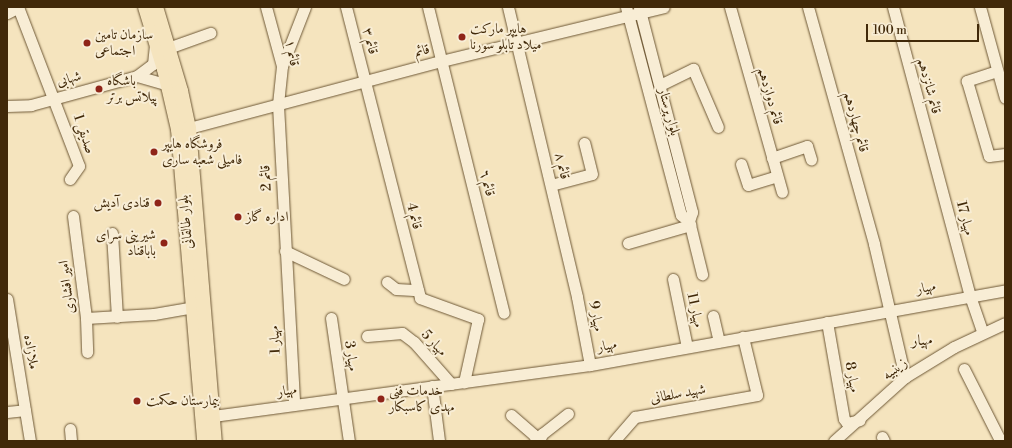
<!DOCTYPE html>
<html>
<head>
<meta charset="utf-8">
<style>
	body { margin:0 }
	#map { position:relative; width:1012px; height:448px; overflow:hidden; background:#f5e4be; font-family:"Libre Bodoni",Amiri,serif }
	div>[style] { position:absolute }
	.green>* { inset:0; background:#d6c49f }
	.roads { filter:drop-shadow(0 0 1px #6e5836) drop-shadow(0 0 1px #6e5836) }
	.minor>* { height:11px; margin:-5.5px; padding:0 5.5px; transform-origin:5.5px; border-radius:5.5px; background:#f8edd5 }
	.major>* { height:14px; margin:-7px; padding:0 7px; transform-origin:7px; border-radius:7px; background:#f5e4be }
	.dots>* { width:11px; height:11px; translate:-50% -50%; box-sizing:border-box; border:2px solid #f8edd5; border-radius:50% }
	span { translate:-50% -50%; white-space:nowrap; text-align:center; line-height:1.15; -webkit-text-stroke:4px #f8edd5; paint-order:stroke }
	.poi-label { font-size:14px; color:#412909 }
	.left { translate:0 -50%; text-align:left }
	.right { translate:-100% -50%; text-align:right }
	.street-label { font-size:14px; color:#412909 }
	.neighbourhood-label { font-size:15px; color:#412909 }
	.frame { position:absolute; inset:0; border:8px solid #412909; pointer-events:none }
	.scale { position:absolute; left:866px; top:24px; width:113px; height:18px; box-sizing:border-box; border:2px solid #412909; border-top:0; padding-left:5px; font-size:12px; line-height:14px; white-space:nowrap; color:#412909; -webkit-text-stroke:3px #f8edd5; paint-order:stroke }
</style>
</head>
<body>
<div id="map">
	<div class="green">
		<div style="clip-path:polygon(639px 21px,687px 208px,684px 210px,634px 22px)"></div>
	</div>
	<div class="roads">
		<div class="minor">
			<div style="left:18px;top:7px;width:170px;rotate:69deg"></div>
			<div style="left:79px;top:166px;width:16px;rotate:125deg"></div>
			<div style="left:266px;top:7px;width:61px;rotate:74.8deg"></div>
			<div style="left:282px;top:66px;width:39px;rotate:96deg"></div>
			<div style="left:278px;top:105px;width:300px;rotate:86.9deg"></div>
			<div style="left:346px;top:7px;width:300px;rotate:75.7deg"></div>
			<div style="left:420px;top:298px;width:62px;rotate:19.9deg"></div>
			<div style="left:478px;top:319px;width:65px;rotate:102.5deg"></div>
			<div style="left:428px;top:7px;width:315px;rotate:76.1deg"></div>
			<div style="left:508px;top:7px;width:298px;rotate:76.6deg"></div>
			<div style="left:577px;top:297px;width:69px;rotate:79.2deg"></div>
			<div style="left:626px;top:7px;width:215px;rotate:75.2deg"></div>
			<div style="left:681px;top:215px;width:10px;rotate:37deg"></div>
			<div style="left:689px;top:221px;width:55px;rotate:76.2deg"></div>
			<div style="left:639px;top:7px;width:212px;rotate:75.5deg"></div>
			<div style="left:692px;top:212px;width:9px;rotate:108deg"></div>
			<div style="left:730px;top:7px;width:192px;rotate:74.3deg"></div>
			<div style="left:808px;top:7px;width:246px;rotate:74.4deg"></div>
			<div style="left:874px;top:244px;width:137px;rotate:76.9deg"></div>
			<div style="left:893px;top:7px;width:299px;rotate:75.1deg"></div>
			<div style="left:970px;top:296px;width:39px;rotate:71deg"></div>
			<div style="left:980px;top:7px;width:94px;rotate:74.6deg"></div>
			<div style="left:7px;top:13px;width:13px;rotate:-27deg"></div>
			<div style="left:168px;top:48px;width:45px;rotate:-19.7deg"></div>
			<div style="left:282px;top:66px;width:63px;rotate:-68.7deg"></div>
			<div style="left:997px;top:71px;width:32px;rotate:162deg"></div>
			<div style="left:967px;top:81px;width:78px;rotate:73.7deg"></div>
			<div style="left:989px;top:156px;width:16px;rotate:-7deg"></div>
			<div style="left:137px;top:76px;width:29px;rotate:16deg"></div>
			<div style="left:165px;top:84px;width:8px;rotate:60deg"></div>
			<div style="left:660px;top:85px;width:37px;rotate:-26deg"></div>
			<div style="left:693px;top:69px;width:63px;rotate:66.7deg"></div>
			<div style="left:7px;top:106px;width:24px;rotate:-2deg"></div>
			<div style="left:31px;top:105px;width:110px;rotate:-15.3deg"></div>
			<div style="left:137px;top:76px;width:20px;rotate:-37deg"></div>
			<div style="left:153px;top:64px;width:18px;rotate:-84deg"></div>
			<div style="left:189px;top:128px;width:261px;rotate:-14.9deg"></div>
			<div style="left:441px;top:61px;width:229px;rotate:-13.6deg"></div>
			<div style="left:772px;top:158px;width:37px;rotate:-19deg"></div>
			<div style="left:807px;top:146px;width:14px;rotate:73deg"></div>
			<div style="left:741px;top:164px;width:22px;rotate:72deg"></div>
			<div style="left:748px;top:185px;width:30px;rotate:-17deg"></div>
			<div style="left:551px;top:185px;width:42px;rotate:-15deg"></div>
			<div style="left:592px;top:174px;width:32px;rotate:-104deg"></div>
			<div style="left:73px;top:216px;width:103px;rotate:82.7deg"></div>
			<div style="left:86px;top:318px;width:68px;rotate:-3.4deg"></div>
			<div style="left:154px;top:314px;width:40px;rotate:-10deg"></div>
			<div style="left:112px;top:233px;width:84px;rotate:86.6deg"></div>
			<div style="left:628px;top:243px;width:65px;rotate:-16.2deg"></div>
			<div style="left:285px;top:251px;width:65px;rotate:25.4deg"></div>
			<div style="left:673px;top:279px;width:69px;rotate:78.4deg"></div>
			<div style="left:387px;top:282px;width:11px;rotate:38deg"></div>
			<div style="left:396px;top:289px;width:22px;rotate:3deg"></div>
			<div style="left:7px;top:299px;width:144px;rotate:80.8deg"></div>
			<div style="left:713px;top:316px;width:26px;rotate:77deg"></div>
			<div style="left:86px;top:318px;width:34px;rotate:88deg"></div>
			<div style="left:331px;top:318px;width:124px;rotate:81.7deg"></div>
			<div style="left:827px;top:322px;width:98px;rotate:80.1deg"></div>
			<div style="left:844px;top:419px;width:5px;rotate:53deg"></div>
			<div style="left:847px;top:423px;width:13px;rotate:-13deg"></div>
			<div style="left:367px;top:336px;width:35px;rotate:-5deg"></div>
			<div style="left:402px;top:333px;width:15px;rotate:37deg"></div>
			<div style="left:414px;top:342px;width:56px;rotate:48.6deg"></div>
			<div style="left:964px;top:369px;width:77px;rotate:63.1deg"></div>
			<div style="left:432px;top:386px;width:55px;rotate:82.7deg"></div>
			<div style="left:7px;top:412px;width:18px;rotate:-6deg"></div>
			<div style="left:511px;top:415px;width:30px;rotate:41deg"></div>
			<div style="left:534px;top:435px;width:7px;rotate:63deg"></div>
			<div style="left:213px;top:416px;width:380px;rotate:-7.7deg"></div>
			<div style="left:590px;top:365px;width:422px;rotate:-10.2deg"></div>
			<div style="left:70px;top:429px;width:12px;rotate:85deg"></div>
			<div style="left:882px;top:437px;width:4px;rotate:63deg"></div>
			<div style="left:539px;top:441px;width:8px;rotate:-67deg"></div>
			<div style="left:542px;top:434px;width:33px;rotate:-38deg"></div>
			<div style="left:614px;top:441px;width:32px;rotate:-49deg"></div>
			<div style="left:635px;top:417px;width:124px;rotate:-10.2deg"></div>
			<div style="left:757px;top:395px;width:60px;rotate:-103.6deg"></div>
			<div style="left:834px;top:441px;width:96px;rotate:-42deg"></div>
			<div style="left:905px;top:377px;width:57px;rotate:-31.5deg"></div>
			<div style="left:954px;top:347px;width:56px;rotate:-25.2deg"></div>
		</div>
		<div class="major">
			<div style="left:145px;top:7px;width:65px;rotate:73deg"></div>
			<div style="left:164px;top:69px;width:62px;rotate:76.9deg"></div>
			<div style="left:178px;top:129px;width:313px;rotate:85.2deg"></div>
			<div style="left:156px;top:7px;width:88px;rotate:73.4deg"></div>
			<div style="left:181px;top:91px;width:38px;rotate:78deg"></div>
			<div style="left:189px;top:128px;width:314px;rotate:85.3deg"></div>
		</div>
	</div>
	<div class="dots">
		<div style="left:462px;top:37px;background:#8f2418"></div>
		<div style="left:87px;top:43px;background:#8f2418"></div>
		<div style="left:99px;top:89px;background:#8f2418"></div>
		<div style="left:154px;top:152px;background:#8f2418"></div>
		<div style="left:158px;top:203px;background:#8f2418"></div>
		<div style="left:238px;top:217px;background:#8f2418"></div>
		<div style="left:164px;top:243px;background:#8f2418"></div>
		<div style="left:381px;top:399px;background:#8f2418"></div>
		<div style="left:137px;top:401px;background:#8f2418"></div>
	</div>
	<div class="poi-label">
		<span class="left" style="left:470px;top:37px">هایپر مارکت<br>میلاد تابلو سورنا</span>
		<span class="left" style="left:95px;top:43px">سازمان تامین<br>اجتماعی</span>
		<span class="left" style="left:107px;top:89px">باشگاه<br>پیلاتس برتر</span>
		<span class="left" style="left:162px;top:152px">فروشگاه هایپر<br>فامیلی شعبه ساری</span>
		<span class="right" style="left:150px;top:203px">قنادی آدیش</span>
		<span class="left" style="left:246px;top:217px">اداره گاز</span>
		<span class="right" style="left:156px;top:243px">شیرینی سرای<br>باباقناد</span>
		<span class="left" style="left:389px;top:399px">خدمات فنی<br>مهدی کاسبکار</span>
		<span class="left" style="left:146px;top:401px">بیمارستان حکمت</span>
	</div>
	<div class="street-label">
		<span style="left:370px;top:41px;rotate:76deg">قائم ٣</span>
		<span style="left:422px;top:51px;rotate:-15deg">قائم</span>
		<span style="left:292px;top:53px;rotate:80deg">قائم ١</span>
		<span style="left:69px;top:79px;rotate:-15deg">شهابی</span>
		<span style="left:929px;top:86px;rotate:75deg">قائم شانزدهم</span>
		<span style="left:770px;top:96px;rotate:74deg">قائم دوازدهم</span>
		<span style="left:669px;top:112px;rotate:75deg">بلوار پرستار</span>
		<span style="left:856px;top:122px;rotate:75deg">قائم چهاردهم</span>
		<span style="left:84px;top:134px;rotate:71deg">صدیقی 1</span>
		<span style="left:562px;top:166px;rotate:77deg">قائم ٨</span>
		<span style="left:266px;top:178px;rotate:-93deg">قائم 2</span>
		<span style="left:487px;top:183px;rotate:76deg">قائم ٦</span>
		<span style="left:414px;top:216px;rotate:76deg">قائم 4</span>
		<span style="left:965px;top:218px;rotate:75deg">مهیار 17</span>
		<span style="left:186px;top:222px;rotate:-95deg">بلوار طالقانی</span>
		<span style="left:67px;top:287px;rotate:-97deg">امیر افشاری</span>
		<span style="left:926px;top:288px;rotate:-10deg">مهیار</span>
		<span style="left:695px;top:310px;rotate:78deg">مهیار 11</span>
		<span style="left:596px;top:316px;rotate:80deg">مهیار 9</span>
		<span style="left:275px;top:340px;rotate:-93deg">مهیار 1</span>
		<span style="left:434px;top:343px;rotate:47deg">مهیار 5</span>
		<span style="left:607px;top:346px;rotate:-10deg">مهیار</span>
		<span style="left:31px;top:352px;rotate:81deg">ملازاده</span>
		<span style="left:351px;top:356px;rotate:82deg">مهیار 3</span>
		<span style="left:895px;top:369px;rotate:-37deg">زینبیه</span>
		<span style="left:852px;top:377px;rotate:80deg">مهیار 8</span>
		<span style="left:287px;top:391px;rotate:-8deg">مهیار</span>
		<span style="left:678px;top:394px;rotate:-10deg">شهید سلطانی</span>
	</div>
	<div class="neighbourhood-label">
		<span style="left:922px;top:341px">مهیار</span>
	</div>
	<div class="frame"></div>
	<div class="scale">100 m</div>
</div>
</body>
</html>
